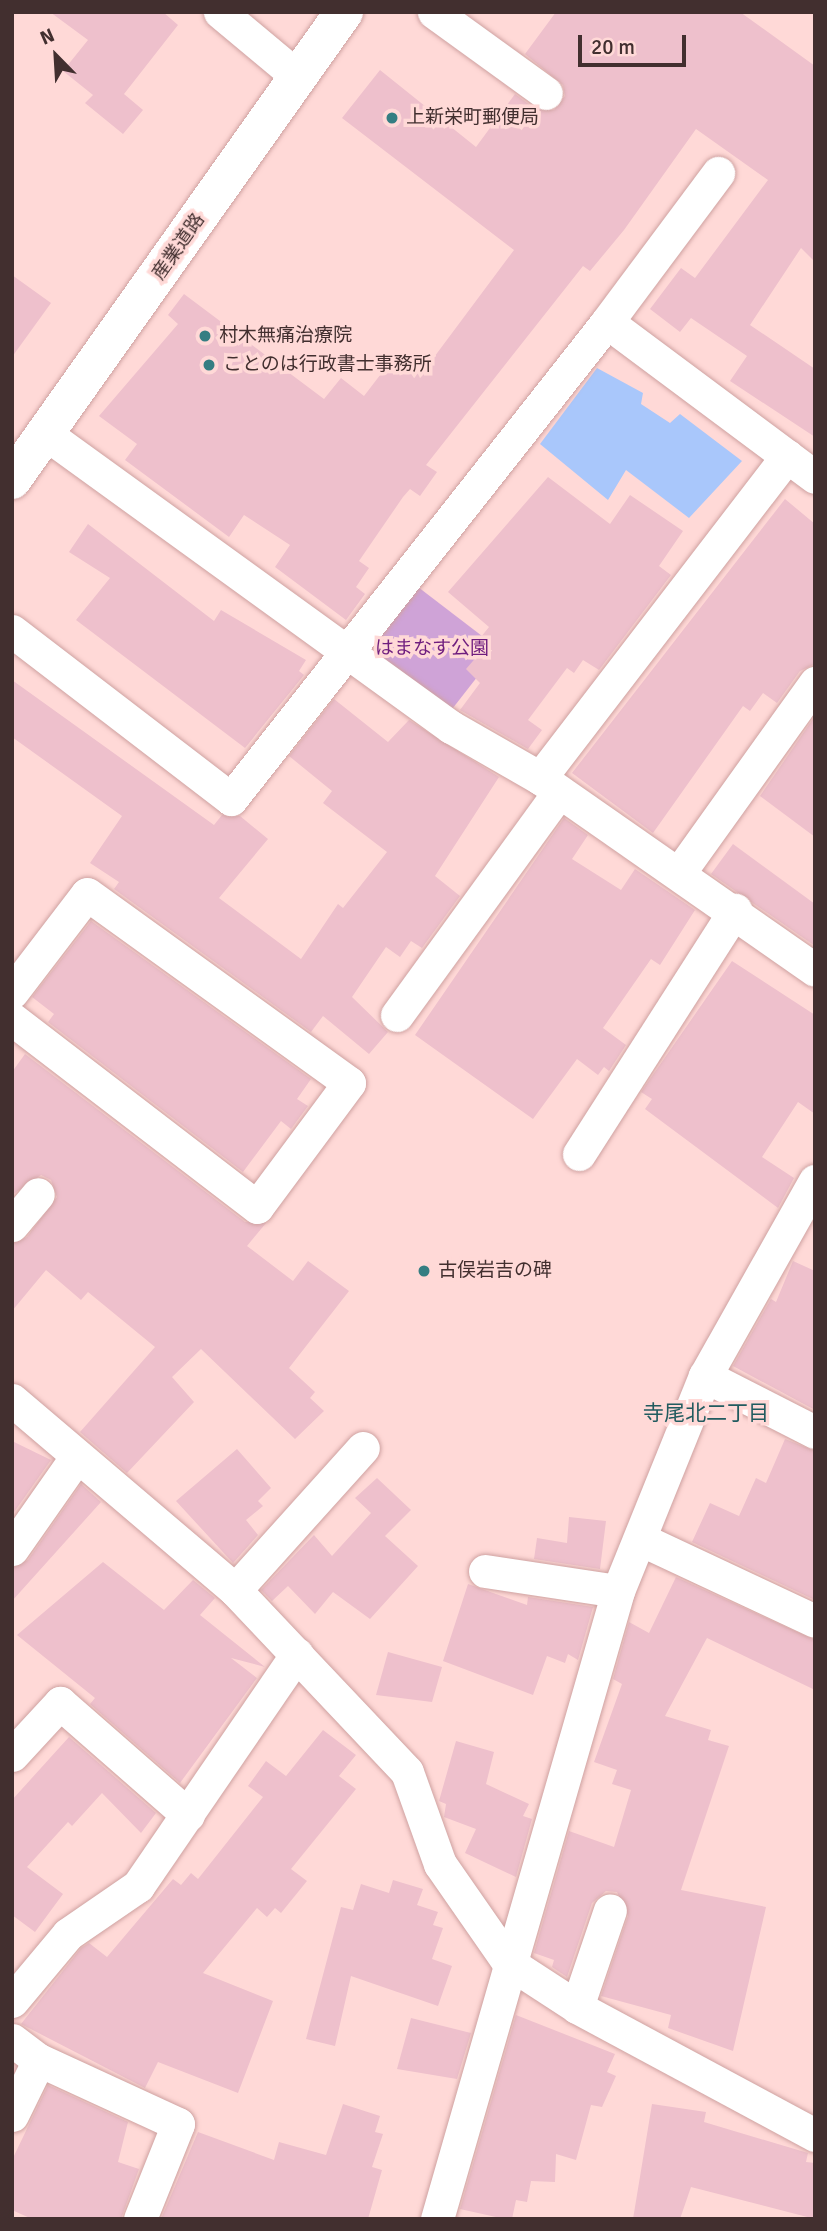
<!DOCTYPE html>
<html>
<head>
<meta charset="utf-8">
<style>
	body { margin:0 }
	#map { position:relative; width:827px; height:2231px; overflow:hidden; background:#ffd9d7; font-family:Signika,"Noto Sans JP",sans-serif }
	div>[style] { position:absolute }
	.green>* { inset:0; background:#cfa3d7 }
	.water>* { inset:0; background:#a9c7fb }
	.building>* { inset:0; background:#eec0cc }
	.roads { filter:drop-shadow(0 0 2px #cfa2a1) drop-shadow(0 0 2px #cfa2a1) }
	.minor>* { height:33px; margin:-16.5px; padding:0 16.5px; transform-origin:16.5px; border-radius:16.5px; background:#fff }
	.tertiary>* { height:38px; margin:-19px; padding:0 19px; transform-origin:19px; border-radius:19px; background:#fff }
	.dots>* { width:19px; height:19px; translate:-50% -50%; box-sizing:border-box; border:4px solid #ffd9d7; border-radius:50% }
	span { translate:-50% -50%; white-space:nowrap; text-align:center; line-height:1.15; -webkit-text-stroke:7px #ffd9d7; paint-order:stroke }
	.poi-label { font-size:19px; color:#422f2f }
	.left { translate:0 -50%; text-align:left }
	.street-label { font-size:19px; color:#422f2f }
	.park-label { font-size:19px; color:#6f1d7e }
	.neighbourhood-label { font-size:21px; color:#215b5f }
	.frame { position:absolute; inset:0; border:14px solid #422f2f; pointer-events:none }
	.north { position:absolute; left:21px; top:21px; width:70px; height:70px; -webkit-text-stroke:5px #ffd9d7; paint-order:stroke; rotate:336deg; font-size:19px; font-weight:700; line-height:28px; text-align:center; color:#422f2f }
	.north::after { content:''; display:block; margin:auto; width:24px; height:32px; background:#422f2f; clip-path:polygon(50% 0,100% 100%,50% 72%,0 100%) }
	.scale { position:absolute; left:578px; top:35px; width:108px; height:32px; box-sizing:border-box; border:4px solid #422f2f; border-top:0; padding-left:9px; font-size:21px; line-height:24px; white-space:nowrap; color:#422f2f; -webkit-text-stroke:5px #ffd9d7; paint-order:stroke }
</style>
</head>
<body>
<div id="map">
	<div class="green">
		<div style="clip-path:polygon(418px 587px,499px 649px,449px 713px,375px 657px,375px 642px)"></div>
	</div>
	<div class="water">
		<div style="clip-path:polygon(597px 368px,643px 393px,641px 404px,670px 423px,680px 414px,742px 461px,689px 518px,626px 470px,608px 500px,540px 444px)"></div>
	</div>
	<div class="building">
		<div style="clip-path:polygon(50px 12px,163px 12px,178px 25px,124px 94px,143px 110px,123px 134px,85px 103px,93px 95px,63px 71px,88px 40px)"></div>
		<div style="clip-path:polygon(556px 12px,740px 12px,815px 66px,815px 262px,801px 248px,750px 325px,815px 369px,815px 437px,730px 381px,747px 356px,691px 318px,680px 332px,650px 309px,681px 268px,695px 278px,768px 180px,696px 129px,624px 230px,590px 271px,583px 266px,426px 465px,437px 472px,420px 496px,410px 489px,403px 497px,359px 561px,369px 568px,356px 587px,365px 594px,346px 620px,275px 567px,290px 545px,244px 515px,229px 537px,125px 460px,137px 444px,99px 416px,178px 324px,168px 315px,184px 294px,324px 399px,341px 378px,364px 396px,397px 353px,423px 372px,514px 250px,342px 118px,380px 70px,476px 147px,515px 94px,535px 109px,554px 110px,565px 96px,563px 85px,525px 54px)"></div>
		<div style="clip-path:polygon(12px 275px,51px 303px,12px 357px)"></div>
		<div style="clip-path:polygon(548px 477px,610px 524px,630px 495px,683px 531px,659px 566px,671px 575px,599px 670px,583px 660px,574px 673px,567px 668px,528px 720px,542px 730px,528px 749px,460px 710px,480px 683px,466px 669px,479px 654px,472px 648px,489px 627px,448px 592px)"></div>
		<div style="clip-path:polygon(785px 499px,815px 524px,815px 664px,800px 671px,777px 703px,763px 693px,750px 711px,743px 706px,653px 833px,572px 773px)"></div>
		<div style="clip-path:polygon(88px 524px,214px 621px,221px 610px,306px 660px,299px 671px,304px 675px,245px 748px,76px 620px,110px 578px,69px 552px)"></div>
		<div style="clip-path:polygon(12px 680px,214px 825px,222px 815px,240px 816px,268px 839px,219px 898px,301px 959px,338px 904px,343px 908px,387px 852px,323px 803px,332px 791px,289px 756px,334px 699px,388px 742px,409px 720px,499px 777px,435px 876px,460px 896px,422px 948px,411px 941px,400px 957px,386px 947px,352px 997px,388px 1032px,369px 1054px,323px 1016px,311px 1032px,114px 889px,119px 882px,90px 863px,122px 816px,12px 737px)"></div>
		<div style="clip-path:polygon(815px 716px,815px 837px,760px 796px)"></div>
		<div style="clip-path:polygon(564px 818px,588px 835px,572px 859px,621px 890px,635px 869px,695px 910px,660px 965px,651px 959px,603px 1028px,626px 1045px,609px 1071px,604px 1067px,598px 1075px,577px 1059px,533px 1119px,415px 1035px)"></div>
		<div style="clip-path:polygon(733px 844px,815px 904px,815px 946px,711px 874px)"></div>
		<div style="clip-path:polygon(91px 921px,311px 1079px,297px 1099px,308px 1106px,291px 1129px,281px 1121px,243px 1172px,48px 1022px,54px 1014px,32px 997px)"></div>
		<div style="clip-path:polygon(732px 961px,815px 1015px,815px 1114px,798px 1102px,762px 1157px,794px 1178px,778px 1208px,645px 1109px,652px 1099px,641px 1092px)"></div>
		<div style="clip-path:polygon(25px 1054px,245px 1222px,266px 1223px,247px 1246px,293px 1281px,308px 1261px,349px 1291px,289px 1368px,315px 1392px,310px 1398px,324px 1411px,295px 1439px,201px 1349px,172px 1377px,194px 1402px,127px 1473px,80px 1432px,155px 1347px,88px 1292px,81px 1300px,46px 1270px,12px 1311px,12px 1244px,27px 1237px,57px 1197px,51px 1180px,41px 1175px,12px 1195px,12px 1072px)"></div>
		<div style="clip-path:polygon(793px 1261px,815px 1271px,815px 1410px,733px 1366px,771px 1299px,776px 1302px)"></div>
		<div style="clip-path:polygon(785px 1439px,815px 1451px,815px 1600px,692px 1542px,710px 1503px,739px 1516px,756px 1478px,766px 1483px)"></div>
		<div style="clip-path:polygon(12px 1441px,51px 1460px,12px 1515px)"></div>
		<div style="clip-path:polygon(237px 1449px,271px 1488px,258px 1501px,263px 1506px,246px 1520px,258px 1535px,233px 1563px,176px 1501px)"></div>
		<div style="clip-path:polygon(377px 1478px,411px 1510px,385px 1536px,418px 1566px,370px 1619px,333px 1592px,315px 1614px,288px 1586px,272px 1601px,261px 1590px,314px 1535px,332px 1556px,371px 1513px,355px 1498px)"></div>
		<div style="clip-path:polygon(81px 1484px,101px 1502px,12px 1601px,12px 1568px,28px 1560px)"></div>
		<div style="clip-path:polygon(569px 1517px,606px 1521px,600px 1569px,534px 1559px,537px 1538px,567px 1543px)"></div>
		<div style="clip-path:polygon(103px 1562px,164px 1610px,193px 1580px,215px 1598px,200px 1615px,265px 1667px,231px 1658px,257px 1678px,180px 1783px,90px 1704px,95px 1698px,17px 1635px)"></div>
		<div style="clip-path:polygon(676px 1577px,815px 1640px,815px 1690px,707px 1638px,665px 1716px,711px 1730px,708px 1740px,729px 1746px,681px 1890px,766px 1907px,733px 2051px,668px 2028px,671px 2015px,601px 1996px,628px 1916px,617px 1892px,606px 1891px,592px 1903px,567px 1977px,552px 1967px,554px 1960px,534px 1953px,569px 1831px,614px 1847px,631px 1790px,612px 1784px,617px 1770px,594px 1762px,622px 1684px,613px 1679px,629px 1622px,649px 1633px)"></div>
		<div style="clip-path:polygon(468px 1584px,527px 1605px,528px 1597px,593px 1607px,578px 1660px,568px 1654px,565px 1663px,547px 1656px,533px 1695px,443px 1661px)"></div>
		<div style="clip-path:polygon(388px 1652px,442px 1667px,432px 1702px,376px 1695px)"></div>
		<div style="clip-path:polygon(323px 1730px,356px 1755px,339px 1776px,356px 1789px,291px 1869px,307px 1881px,281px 1913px,275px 1908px,267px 1917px,257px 1908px,203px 1973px,273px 2001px,238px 2093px,158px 2062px,145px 2088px,21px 2024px,81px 1948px,89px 1943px,107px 1957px,173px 1879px,181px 1885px,191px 1873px,198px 1879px,263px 1797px,248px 1786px,266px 1761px,286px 1776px)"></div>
		<div style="clip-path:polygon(69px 1737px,156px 1813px,141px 1833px,102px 1793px,72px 1826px,68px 1822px,27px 1867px,63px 1894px,35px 1932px,12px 1915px,12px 1800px)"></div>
		<div style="clip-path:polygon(456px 1741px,494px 1752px,486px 1784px,529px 1804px,523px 1816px,532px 1819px,516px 1877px,465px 1853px,476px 1829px,444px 1817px,446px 1804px,439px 1801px)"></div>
		<div style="clip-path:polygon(393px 1880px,423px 1889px,417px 1905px,438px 1912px,433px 1925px,443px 1928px,432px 1959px,452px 1966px,438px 2006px,351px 1976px,335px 2046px,306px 2039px,341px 1907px,353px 1910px,361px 1884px,389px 1893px)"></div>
		<div style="clip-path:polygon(516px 2015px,615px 2054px,607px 2072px,616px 2076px,602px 2107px,591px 2105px,576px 2160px,556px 2154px,555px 2182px,531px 2181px,527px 2202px,516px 2200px,512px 2219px,505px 2219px,460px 2209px)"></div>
		<div style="clip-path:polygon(411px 2018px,471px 2033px,457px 2079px,397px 2069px)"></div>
		<div style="clip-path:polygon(48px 2085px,128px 2122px,118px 2162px,139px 2169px,121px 2219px,32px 2219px,12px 2210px,12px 2160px)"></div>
		<div style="clip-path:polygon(343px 2104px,380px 2116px,375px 2132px,383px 2134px,372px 2167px,382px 2170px,368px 2219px,161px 2219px,198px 2132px,274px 2160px,279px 2142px,326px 2155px)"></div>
		<div style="clip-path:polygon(652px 2104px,706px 2112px,704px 2122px,808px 2153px,806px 2162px,815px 2163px,815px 2219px,691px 2187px,680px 2219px,633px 2219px)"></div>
	</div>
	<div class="roads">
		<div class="minor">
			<div style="left:220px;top:12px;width:102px;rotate:39.8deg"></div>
			<div style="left:434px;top:12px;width:138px;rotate:35.9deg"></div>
			<div style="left:607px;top:322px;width:186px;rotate:-53.3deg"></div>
			<div style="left:46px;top:434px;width:500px;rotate:35.9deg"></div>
			<div style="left:451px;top:727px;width:103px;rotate:29.8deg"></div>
			<div style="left:540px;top:778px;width:335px;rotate:34.9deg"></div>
			<div style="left:12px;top:631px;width:276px;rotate:37.5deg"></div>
			<div style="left:231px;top:799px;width:607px;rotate:-51.75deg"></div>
			<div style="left:607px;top:322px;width:259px;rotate:36.7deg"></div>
			<div style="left:540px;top:778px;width:406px;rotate:-52.5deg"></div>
			<div style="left:679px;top:873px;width:234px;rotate:-54.4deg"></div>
			<div style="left:12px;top:992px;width:123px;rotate:-52.6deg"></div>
			<div style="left:87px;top:894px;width:323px;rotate:35.8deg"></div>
			<div style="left:349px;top:1083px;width:154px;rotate:126.6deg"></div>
			<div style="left:257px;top:1207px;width:309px;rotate:-142.5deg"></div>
			<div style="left:397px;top:1015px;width:274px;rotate:-54deg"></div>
			<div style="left:579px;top:1154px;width:290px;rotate:-57.4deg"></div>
			<div style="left:12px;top:1225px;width:40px;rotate:-50deg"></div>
			<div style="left:705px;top:1376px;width:123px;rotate:27deg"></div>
			<div style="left:12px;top:1400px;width:293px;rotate:40.4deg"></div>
			<div style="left:235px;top:1590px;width:250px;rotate:46.6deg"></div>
			<div style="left:407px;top:1772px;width:98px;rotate:70.3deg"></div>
			<div style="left:440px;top:1864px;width:119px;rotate:55.2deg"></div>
			<div style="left:508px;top:1962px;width:82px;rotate:33.1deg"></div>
			<div style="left:577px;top:2007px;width:270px;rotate:28.3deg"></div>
			<div style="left:640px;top:1539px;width:193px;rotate:25.1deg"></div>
			<div style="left:12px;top:1549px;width:113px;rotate:-55deg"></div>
			<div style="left:485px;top:1571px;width:134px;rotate:8.6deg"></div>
			<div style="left:235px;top:1590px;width:191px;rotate:-48deg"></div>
			<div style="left:12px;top:1755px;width:71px;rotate:-47.3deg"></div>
			<div style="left:60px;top:1703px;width:170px;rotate:41.2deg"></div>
			<div style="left:12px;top:2001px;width:87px;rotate:-50.1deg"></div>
			<div style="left:68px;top:1934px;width:85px;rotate:-34.4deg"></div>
			<div style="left:138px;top:1886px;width:281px;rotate:-55.6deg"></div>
			<div style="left:577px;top:2007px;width:102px;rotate:-71.2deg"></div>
			<div style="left:12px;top:2040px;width:34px;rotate:37deg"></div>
			<div style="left:39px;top:2060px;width:153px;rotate:24.7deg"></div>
			<div style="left:178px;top:2124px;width:102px;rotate:111.8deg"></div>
			<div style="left:12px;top:2115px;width:61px;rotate:-63.9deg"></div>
			<div style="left:437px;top:2219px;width:654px;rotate:-73.92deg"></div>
			<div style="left:618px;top:1591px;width:232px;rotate:-68deg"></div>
			<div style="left:705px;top:1376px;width:224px;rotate:-60.6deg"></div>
		</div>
		<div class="tertiary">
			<div style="left:12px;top:480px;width:574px;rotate:-54.65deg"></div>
		</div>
	</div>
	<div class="dots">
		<div style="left:392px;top:118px;background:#357e82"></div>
		<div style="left:205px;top:336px;background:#357e82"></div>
		<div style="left:209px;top:365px;background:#357e82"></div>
		<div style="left:424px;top:1271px;background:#357e82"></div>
	</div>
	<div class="poi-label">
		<span class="left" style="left:406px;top:118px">上新栄町郵便局</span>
		<span class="left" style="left:219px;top:336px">村木無痛治療院</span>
		<span class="left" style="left:223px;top:365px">ことのは行政書士事務所</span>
		<span class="left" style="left:438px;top:1271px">古俣岩吉の碑</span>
	</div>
	<div class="street-label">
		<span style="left:179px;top:247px;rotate:-55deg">産業道路</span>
	</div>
	<div class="park-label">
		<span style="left:432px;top:649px">はまなす公園</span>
	</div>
	<div class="neighbourhood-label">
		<span style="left:706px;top:1413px">寺尾北二丁目</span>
	</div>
	<div class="frame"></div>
	<div class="north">N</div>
	<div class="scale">20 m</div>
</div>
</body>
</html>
